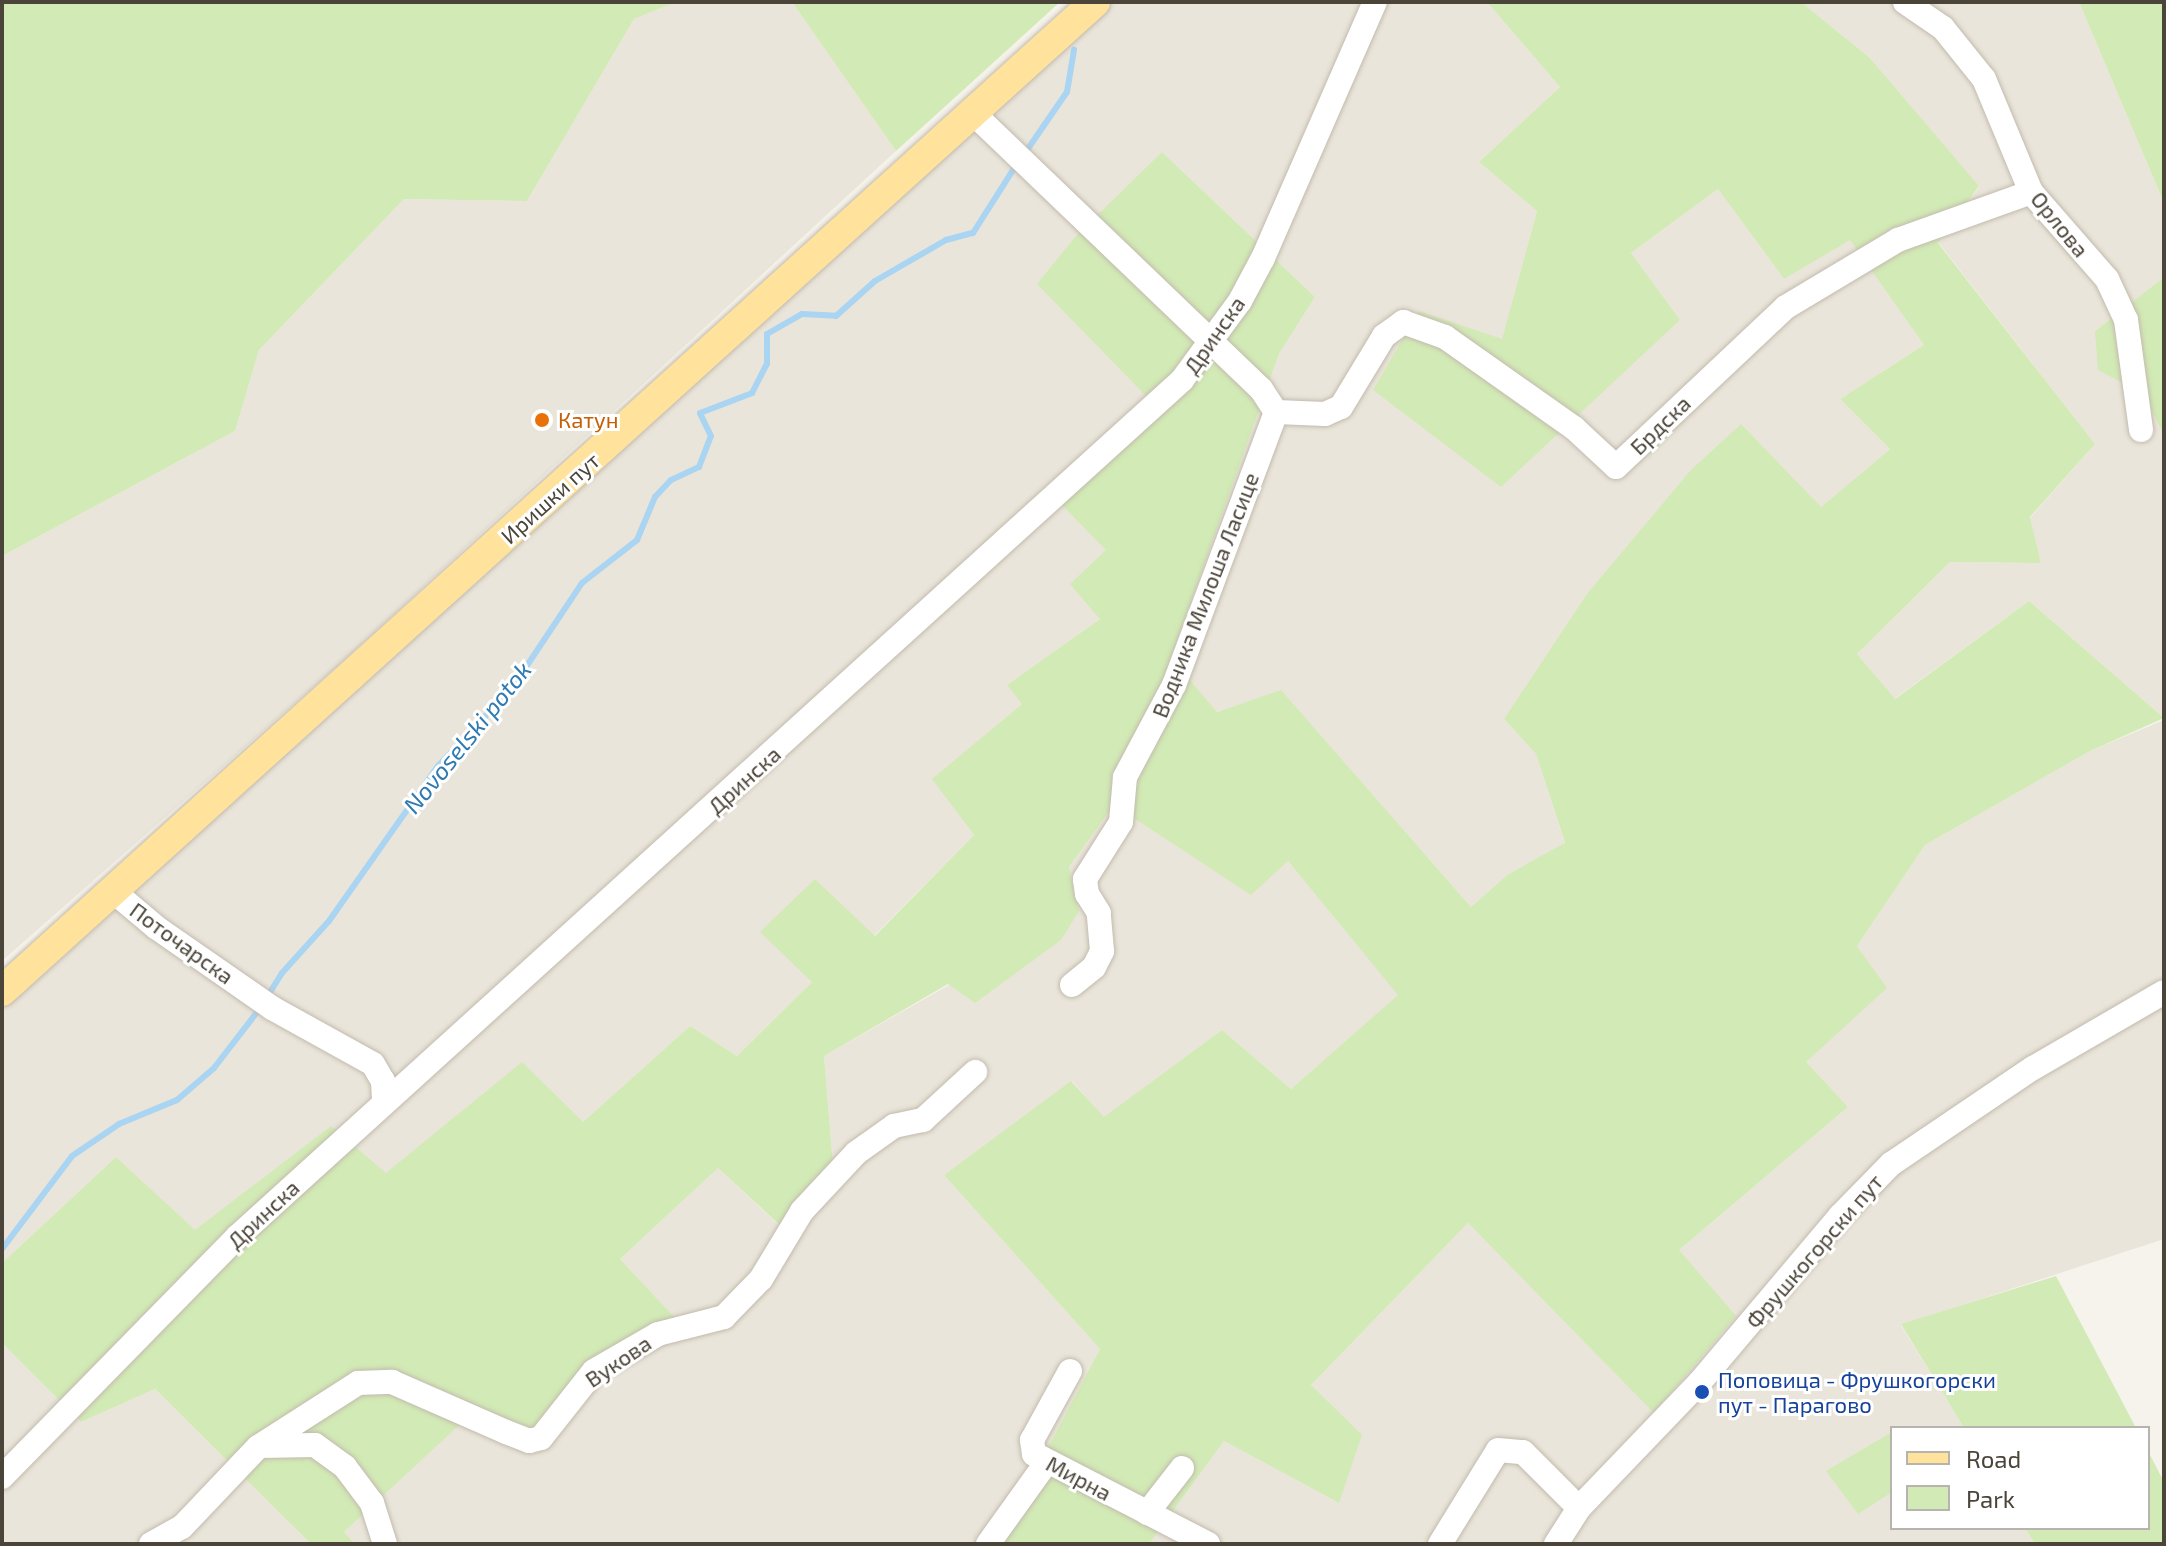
<!DOCTYPE html>
<html>
<head>
<meta charset="utf-8">
<style>
	body { margin:0 }
	#map { position:relative; width:2166px; height:1546px; overflow:hidden; background:#f6f3ec; font-family:"Exo 2",sans-serif }
	div>[style] { position:absolute }
	.residential>* { inset:0; background:#eae5da }
	.green>* { inset:0; background:#d2eab5 }
	.stream>* { height:6px; margin:-3px; padding:0 3px; transform-origin:3px; border-radius:3px; background:#a9d4f2 }
	.roads { filter:drop-shadow(0 0 2px #c2bbae) drop-shadow(0 0 2px #c2bbae) }
	.minor>* { height:24px; margin:-12px; padding:0 12px; transform-origin:12px; border-radius:12px; background:#fff }
	.major>* { height:30px; margin:-15px; padding:0 15px; transform-origin:15px; border-radius:15px; background:#ffe39c }
	.dots>* { width:22px; height:22px; translate:-50% -50%; box-sizing:border-box; border:4px solid #fff; border-radius:50% }
	span { translate:-50% -50%; white-space:nowrap; text-align:center; line-height:1.15; -webkit-text-stroke:6px #fff; paint-order:stroke }
	.street-label { font-size:22px; color:#4b4439 }
	.food-label { font-size:22px; color:#c56008 }
	.left { translate:0 -50%; text-align:left }
	.transit-label { font-size:22px; color:#164399 }
	.water-label { font-size:24px; color:#2e7ab2; font-style:italic }
	.frame { position:absolute; inset:0; border:4px solid #4b4439; pointer-events:none }
	.legend { position:absolute; left:1890px; top:1426px; width:260px; height:104px; box-sizing:border-box; background:#fff; border:2px solid #b7b4b0; margin:0; padding:10px 14px; list-style:none; font-size:24px; color:#4b4439 }
	.legend li { display:flex; align-items:center; gap:16px; height:40px }
	.legend b { width:40px; border:2px solid #b7b4b0 }
</style>
</head>
<body>
<div id="map">
	<div class="residential">
		<div style="clip-path:polygon(676px 2px,792px 2px,896px 151px,345px 659px,2px 961px,2px 556px,235px 431px,259px 350px,404px 199px,527px 201px,634px 19px)"></div>
		<div style="clip-path:polygon(1109px 2px,1487px 2px,1560px 87px,1479px 162px,1537px 211px,1502px 340px,1373px 389px,1680px 321px,1631px 253px,1718px 189px,1784px 279px,1850px 239px,1924px 345px,1840px 399px,1890px 449px,1821px 507px,1504px 719px,1536px 754px,1565px 844px,1507px 875px,1471px 907px,1281px 691px,1216px 712px,1171px 658px,1279px 354px,1315px 297px,1162px 152px,1150px 399px,1048px 491px,1107px 550px,1100px 619px,1007px 685px,1023px 703px,933px 779px,974px 835px,874px 936px,815px 879px,813px 981px,737px 1056px,690px 1026px,582px 1123px,522px 1063px,386px 1174px,331px 1127px,195px 1231px,116px 1157px,2px 1263px,2px 1000px)"></div>
		<div style="clip-path:polygon(1801px 2px,2079px 2px,2164px 203px,2164px 277px,2095px 331px,2142px 393px,2164px 435px,2164px 718px,2029px 601px,1894px 699px,1857px 654px,1950px 562px,2041px 563px,2030px 518px,2095px 444px,1938px 242px,1979px 187px,1869px 57px)"></div>
		<div style="clip-path:polygon(2164px 720px,2164px 1239px,1901px 1325px,1964px 1428px,1892px 1428px,1892px 1528px,2025px 1528px,2035px 1544px,1149px 1544px,1224px 1441px,1339px 1503px,1311px 1385px,1468px 1223px,1654px 1412px,1679px 1250px,1848px 1107px,1805px 1062px,1886px 988px,1857px 946px,1925px 845px,2090px 751px)"></div>
		<div style="clip-path:polygon(1114px 805px,1288px 861px,1399px 995px,1291px 1089px,1222px 1030px,1104px 1118px,1072px 1081px,944px 1175px,1100px 1349px,997px 1544px,355px 1544px,344px 1532px,468px 1416px,597px 1376px,687px 1332px,620px 1259px,718px 1168px,783px 1229px,833px 1165px,824px 1056px,1079px 911px,1069px 867px)"></div>
		<div style="clip-path:polygon(2px 1343px,81px 1422px,155px 1389px,311px 1544px,2px 1544px)"></div>
	</div>
	<div class="green">
		<div style="clip-path:polygon(2px 2px,676px 2px,634px 19px,527px 201px,404px 199px,259px 350px,235px 431px,2px 556px)"></div>
		<div style="clip-path:polygon(792px 2px,1060px 2px,896px 151px)"></div>
		<div style="clip-path:polygon(1487px 2px,1801px 2px,1869px 57px,1979px 186px,1938px 243px,2095px 444px,2030px 517px,2041px 563px,1950px 562px,1857px 654px,1895px 699px,2029px 601px,2164px 718px,2090px 751px,1925px 845px,1857px 946px,1887px 988px,1806px 1062px,1848px 1107px,1679px 1250px,1736px 1316px,1654px 1413px,1468px 1223px,1311px 1385px,1362px 1435px,1339px 1503px,1224px 1441px,1149px 1544px,997px 1544px,1100px 1349px,944px 1175px,1071px 1081px,1104px 1117px,1222px 1030px,1291px 1089px,1398px 995px,1288px 861px,1251px 895px,1114px 805px,1069px 867px,1079px 911px,1061px 940px,975px 1003px,948px 984px,824px 1056px,833px 1165px,784px 1229px,718px 1168px,620px 1259px,688px 1332px,597px 1376px,549px 1449px,468px 1417px,344px 1532px,355px 1544px,311px 1544px,155px 1389px,81px 1422px,2px 1343px,2px 1263px,116px 1157px,195px 1230px,331px 1126px,386px 1173px,522px 1062px,583px 1122px,690px 1026px,737px 1056px,812px 982px,760px 932px,815px 879px,875px 936px,974px 835px,932px 779px,1022px 704px,1007px 685px,1100px 619px,1070px 584px,1106px 550px,1048px 491px,1149px 399px,1037px 284px,1076px 236px,1162px 152px,1315px 297px,1279px 354px,1171px 658px,1217px 712px,1281px 690px,1471px 907px,1507px 875px,1565px 843px,1536px 754px,1504px 719px,1587px 594px,1691px 470px,1741px 424px,1821px 507px,1890px 449px,1840px 399px,1924px 345px,1850px 240px,1784px 279px,1718px 189px,1631px 253px,1680px 320px,1501px 487px,1373px 390px,1419px 311px,1502px 339px,1537px 211px,1479px 162px,1560px 87px)"></div>
		<div style="clip-path:polygon(2079px 2px,2164px 2px,2164px 203px)"></div>
		<div style="clip-path:polygon(2164px 277px,2164px 435px,2142px 393px,2098px 370px,2095px 331px)"></div>
		<div style="clip-path:polygon(2056px 1276px,2136px 1428px,1964px 1428px,1901px 1324px)"></div>
		<div style="clip-path:polygon(1892px 1432px,1892px 1492px,1858px 1514px,1826px 1471px)"></div>
		<div style="clip-path:polygon(2148px 1451px,2164px 1482px,2164px 1544px,2035px 1544px,2025px 1528px,2148px 1528px)"></div>
	</div>
	<div class="stream">
		<div style="left:1025px;top:153px;width:74px;rotate:-55.5deg"></div>
		<div style="left:1067px;top:92px;width:43px;rotate:-80.5deg"></div>
		<div style="left:267px;top:997px;width:28px;rotate:-58deg"></div>
		<div style="left:282px;top:973px;width:70px;rotate:-47.9deg"></div>
		<div style="left:329px;top:921px;width:189px;rotate:-54.9deg"></div>
		<div style="left:438px;top:766px;width:108px;rotate:-46.5deg"></div>
		<div style="left:512px;top:688px;width:126px;rotate:-56.3deg"></div>
		<div style="left:582px;top:583px;width:70px;rotate:-38deg"></div>
		<div style="left:637px;top:540px;width:47px;rotate:-67.3deg"></div>
		<div style="left:655px;top:497px;width:23px;rotate:-47deg"></div>
		<div style="left:671px;top:480px;width:31px;rotate:-25deg"></div>
		<div style="left:699px;top:467px;width:33px;rotate:-69deg"></div>
		<div style="left:711px;top:436px;width:25px;rotate:-116deg"></div>
		<div style="left:700px;top:413px;width:56px;rotate:-21deg"></div>
		<div style="left:752px;top:393px;width:33px;rotate:-63deg"></div>
		<div style="left:767px;top:364px;width:30px;rotate:-90deg"></div>
		<div style="left:767px;top:334px;width:40px;rotate:-29.7deg"></div>
		<div style="left:802px;top:314px;width:34px;rotate:3deg"></div>
		<div style="left:836px;top:316px;width:52px;rotate:-41.9deg"></div>
		<div style="left:875px;top:281px;width:82px;rotate:-30deg"></div>
		<div style="left:946px;top:240px;width:28px;rotate:-15deg"></div>
		<div style="left:973px;top:233px;width:84px;rotate:-57.6deg"></div>
		<div style="left:2px;top:1249px;width:116px;rotate:-53deg"></div>
		<div style="left:72px;top:1156px;width:57px;rotate:-34.2deg"></div>
		<div style="left:119px;top:1124px;width:63px;rotate:-22.5deg"></div>
		<div style="left:177px;top:1100px;width:49px;rotate:-40.9deg"></div>
		<div style="left:214px;top:1068px;width:77px;rotate:-52.4deg"></div>
	</div>
	<div class="roads">
		<div class="minor">
			<div style="left:1905px;top:2px;width:46px;rotate:34.4deg"></div>
			<div style="left:1943px;top:28px;width:65px;rotate:51.2deg"></div>
			<div style="left:1984px;top:79px;width:122px;rotate:67.4deg"></div>
			<div style="left:2031px;top:192px;width:116px;rotate:48.9deg"></div>
			<div style="left:2107px;top:279px;width:45px;rotate:65.1deg"></div>
			<div style="left:2126px;top:320px;width:111px;rotate:82.2deg"></div>
			<div style="left:974px;top:114px;width:397px;rotate:43.8deg"></div>
			<div style="left:1261px;top:389px;width:27px;rotate:57deg"></div>
			<div style="left:1276px;top:412px;width:49px;rotate:2.3deg"></div>
			<div style="left:1325px;top:414px;width:17px;rotate:-24deg"></div>
			<div style="left:1341px;top:407px;width:83px;rotate:-58.8deg"></div>
			<div style="left:1384px;top:336px;width:24px;rotate:-36deg"></div>
			<div style="left:1403px;top:322px;width:45px;rotate:19.7deg"></div>
			<div style="left:1445px;top:337px;width:158px;rotate:35.2deg"></div>
			<div style="left:1574px;top:428px;width:57px;rotate:42.9deg"></div>
			<div style="left:1616px;top:467px;width:233px;rotate:-43.3deg"></div>
			<div style="left:1786px;top:307px;width:131px;rotate:-30.9deg"></div>
			<div style="left:1898px;top:240px;width:141px;rotate:-19.8deg"></div>
			<div style="left:113px;top:891px;width:57px;rotate:40.1deg"></div>
			<div style="left:157px;top:928px;width:140px;rotate:34.8deg"></div>
			<div style="left:272px;top:1008px;width:115px;rotate:29deg"></div>
			<div style="left:373px;top:1064px;width:20px;rotate:60deg"></div>
			<div style="left:383px;top:1081px;width:20px;rotate:87deg"></div>
			<div style="left:1072px;top:985px;width:28px;rotate:-39deg"></div>
			<div style="left:1094px;top:967px;width:18px;rotate:-63deg"></div>
			<div style="left:1102px;top:951px;width:38px;rotate:-95deg"></div>
			<div style="left:1099px;top:913px;width:22px;rotate:-122deg"></div>
			<div style="left:1087px;top:894px;width:15px;rotate:-98deg"></div>
			<div style="left:1085px;top:879px;width:67px;rotate:-57.7deg"></div>
			<div style="left:1121px;top:822px;width:45px;rotate:-84.9deg"></div>
			<div style="left:1125px;top:777px;width:104px;rotate:-62deg"></div>
			<div style="left:1174px;top:685px;width:291px;rotate:-69.5deg"></div>
			<div style="left:1070px;top:1371px;width:79px;rotate:118.8deg"></div>
			<div style="left:1032px;top:1440px;width:14px;rotate:82deg"></div>
			<div style="left:1034px;top:1454px;width:196px;rotate:27.3deg"></div>
			<div style="left:260px;top:1446px;width:55px;rotate:-1deg"></div>
			<div style="left:315px;top:1445px;width:37px;rotate:36deg"></div>
			<div style="left:345px;top:1467px;width:45px;rotate:53.1deg"></div>
			<div style="left:372px;top:1503px;width:43px;rotate:72.4deg"></div>
			<div style="left:2px;top:1477px;width:336px;rotate:-45.6deg"></div>
			<div style="left:237px;top:1237px;width:1276px;rotate:-42.2deg"></div>
			<div style="left:1182px;top:380px;width:98px;rotate:-53.7deg"></div>
			<div style="left:1240px;top:301px;width:49px;rotate:-61.9deg"></div>
			<div style="left:1263px;top:258px;width:279px;rotate:-66.4deg"></div>
			<div style="left:1147px;top:1513px;width:57px;rotate:-52.1deg"></div>
			<div style="left:151px;top:1544px;width:35px;rotate:-29deg"></div>
			<div style="left:182px;top:1527px;width:110px;rotate:-46.5deg"></div>
			<div style="left:258px;top:1447px;width:119px;rotate:-32.6deg"></div>
			<div style="left:358px;top:1383px;width:34px;rotate:-2deg"></div>
			<div style="left:392px;top:1382px;width:124px;rotate:23.7deg"></div>
			<div style="left:506px;top:1432px;width:25px;rotate:21deg"></div>
			<div style="left:529px;top:1441px;width:12px;rotate:-14deg"></div>
			<div style="left:541px;top:1438px;width:85px;rotate:-51.7deg"></div>
			<div style="left:594px;top:1371px;width:74px;rotate:-30deg"></div>
			<div style="left:658px;top:1334px;width:68px;rotate:-14.4deg"></div>
			<div style="left:724px;top:1317px;width:53px;rotate:-45.8deg"></div>
			<div style="left:761px;top:1279px;width:79px;rotate:-58.9deg"></div>
			<div style="left:802px;top:1211px;width:79px;rotate:-47deg"></div>
			<div style="left:856px;top:1153px;width:47px;rotate:-35.4deg"></div>
			<div style="left:894px;top:1126px;width:30px;rotate:-12deg"></div>
			<div style="left:923px;top:1120px;width:71px;rotate:-42.7deg"></div>
			<div style="left:988px;top:1544px;width:100px;rotate:-54.4deg"></div>
			<div style="left:1440px;top:1544px;width:110px;rotate:-58.3deg"></div>
			<div style="left:1498px;top:1450px;width:25px;rotate:5deg"></div>
			<div style="left:1523px;top:1452px;width:79px;rotate:45deg"></div>
			<div style="left:1556px;top:1544px;width:43px;rotate:-57.4deg"></div>
			<div style="left:1579px;top:1508px;width:173px;rotate:-46.2deg"></div>
			<div style="left:1699px;top:1383px;width:219px;rotate:-49.8deg"></div>
			<div style="left:1840px;top:1216px;width:73px;rotate:-45.6deg"></div>
			<div style="left:1891px;top:1164px;width:171px;rotate:-34.1deg"></div>
			<div style="left:2033px;top:1068px;width:151px;rotate:-30.1deg"></div>
		</div>
		<div class="major">
			<div style="left:2px;top:991px;width:1474px;rotate:-42.14deg"></div>
		</div>
	</div>
	<div class="dots">
		<div style="left:542px;top:420px;background:#e8710a"></div>
		<div style="left:1702px;top:1392px;background:#1a4fb4"></div>
	</div>
	<div class="street-label">
		<span style="left:2060px;top:224px;rotate:51deg">Орлова</span>
		<span style="left:1214px;top:335px;rotate:-55deg">Дринска</span>
		<span style="left:1660px;top:425px;rotate:-44deg">Брдска</span>
		<span style="left:550px;top:498px;rotate:-42deg">Иришки пут</span>
		<span style="left:1205px;top:595px;rotate:-69deg">Водника Милоша Ласице</span>
		<span style="left:744px;top:780px;rotate:-42deg">Дринска</span>
		<span style="left:182px;top:943px;rotate:36deg">Поточарска</span>
		<span style="left:263px;top:1214px;rotate:-43deg">Дринска</span>
		<span style="left:1814px;top:1251px;rotate:-49deg">Фрушкогорски пут</span>
		<span style="left:618px;top:1361px;rotate:-34deg">Вукова</span>
		<span style="left:1079px;top:1478px;rotate:28deg">Мирна</span>
	</div>
	<div class="food-label">
		<span class="left" style="left:558px;top:420px">Катун</span>
	</div>
	<div class="transit-label">
		<span class="left" style="left:1718px;top:1392px">Поповица - Фрушкогорски<br>пут - Парагово</span>
	</div>
	<div class="water-label">
		<span style="left:467px;top:737px;rotate:-51deg">Novoselski potok</span>
	</div>
	<div class="frame"></div>
	<ul class="legend">
	<li><b style="height:10px;background:#ffe39c"></b>Road</li>
	<li><b style="height:22px;background:#d2eab5"></b>Park</li>
	</ul>
</div>
</body>
</html>
